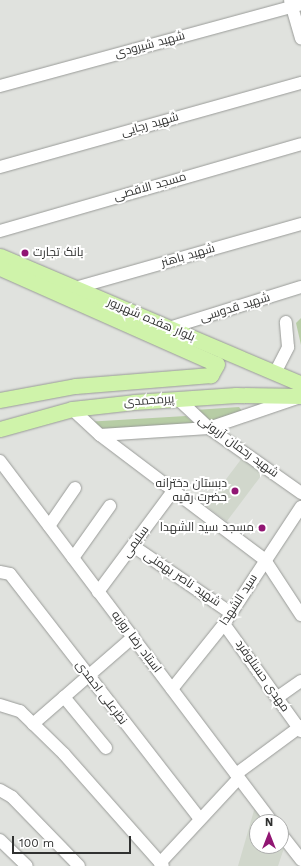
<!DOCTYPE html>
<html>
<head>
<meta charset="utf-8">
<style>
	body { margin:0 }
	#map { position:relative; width:301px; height:866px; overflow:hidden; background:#e0e2de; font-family:"Work Sans",Cairo,sans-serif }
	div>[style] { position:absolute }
	.built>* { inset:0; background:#d1d7cc; transform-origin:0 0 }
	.green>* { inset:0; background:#b7cda5 }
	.roads { filter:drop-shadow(0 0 1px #999b98) drop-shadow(0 0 1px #999b98) }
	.minor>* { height:12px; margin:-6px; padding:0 6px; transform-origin:6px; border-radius:6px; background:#fff }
	.major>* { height:15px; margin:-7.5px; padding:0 7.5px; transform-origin:7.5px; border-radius:7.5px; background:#cff3aa }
	.dots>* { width:11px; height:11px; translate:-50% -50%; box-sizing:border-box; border:2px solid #fff; border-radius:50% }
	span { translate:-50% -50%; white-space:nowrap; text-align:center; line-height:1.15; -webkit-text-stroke:4px #fff; paint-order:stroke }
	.street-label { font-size:12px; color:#303130 }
	.poi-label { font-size:12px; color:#303130 }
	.left { translate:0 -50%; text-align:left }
	.right { translate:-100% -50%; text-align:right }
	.north { position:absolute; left:249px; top:814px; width:40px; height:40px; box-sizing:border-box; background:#fff; border:1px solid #acadac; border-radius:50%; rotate:0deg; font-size:11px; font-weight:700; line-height:16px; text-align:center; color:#303130 }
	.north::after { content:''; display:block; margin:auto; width:14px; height:18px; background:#911673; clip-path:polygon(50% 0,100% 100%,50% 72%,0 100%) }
	.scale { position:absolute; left:12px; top:836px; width:119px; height:18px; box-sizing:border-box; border:2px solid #303130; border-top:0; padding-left:5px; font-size:12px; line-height:14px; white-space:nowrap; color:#303130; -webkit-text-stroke:3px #fff; paint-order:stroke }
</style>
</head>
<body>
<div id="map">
	<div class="built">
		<div style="left:242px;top:458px;width:26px;height:60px;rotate:37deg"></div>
		<div style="clip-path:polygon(255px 807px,267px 822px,257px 822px,257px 846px,281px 846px,281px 840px,285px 845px,278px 866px,238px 866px)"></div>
	</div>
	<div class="green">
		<div style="clip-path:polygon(301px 318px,301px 345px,296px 323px)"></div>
		<div style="clip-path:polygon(239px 407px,242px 411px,207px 422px,195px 410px)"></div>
		<div style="clip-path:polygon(186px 416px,195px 424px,98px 432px,85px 422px)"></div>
	</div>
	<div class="roads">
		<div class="minor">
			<div style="left:290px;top:0;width:40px;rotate:74deg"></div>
			<div style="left:0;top:86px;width:312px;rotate:-15.2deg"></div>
			<div style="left:0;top:167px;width:313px;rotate:-15.6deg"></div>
			<div style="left:0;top:231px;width:313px;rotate:-16.1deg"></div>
			<div style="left:75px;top:288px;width:235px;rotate:-15.8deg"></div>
			<div style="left:169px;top:328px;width:138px;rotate:-17.3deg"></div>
			<div style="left:275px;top:373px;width:29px;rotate:-63deg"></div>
			<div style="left:288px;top:347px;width:25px;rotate:-95deg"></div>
			<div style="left:178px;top:399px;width:42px;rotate:43.1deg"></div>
			<div style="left:209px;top:428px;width:113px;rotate:35.2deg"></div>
			<div style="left:72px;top:409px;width:38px;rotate:43deg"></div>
			<div style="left:100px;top:435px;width:207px;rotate:37.1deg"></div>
			<div style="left:265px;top:560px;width:66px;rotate:56.8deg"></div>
			<div style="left:100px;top:435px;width:109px;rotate:-3.7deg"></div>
			<div style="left:209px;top:428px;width:93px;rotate:-18.8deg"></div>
			<div style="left:0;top:461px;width:452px;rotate:53deg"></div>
			<div style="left:49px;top:526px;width:46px;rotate:-55.6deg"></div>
			<div style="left:133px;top:546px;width:119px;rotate:34.4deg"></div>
			<div style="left:73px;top:558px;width:64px;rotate:-54.6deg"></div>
			<div style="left:0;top:572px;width:10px;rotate:11deg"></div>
			<div style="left:10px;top:574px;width:310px;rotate:52.2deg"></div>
			<div style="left:98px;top:592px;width:126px;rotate:-53.4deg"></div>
			<div style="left:224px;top:624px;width:132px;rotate:54.3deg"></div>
			<div style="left:172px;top:689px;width:83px;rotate:-51.3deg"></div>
			<div style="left:224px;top:624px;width:140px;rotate:-56.7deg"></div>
			<div style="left:64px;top:697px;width:66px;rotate:50.5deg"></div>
			<div style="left:278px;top:697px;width:28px;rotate:-35deg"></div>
			<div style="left:0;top:705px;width:21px;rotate:17deg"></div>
			<div style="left:20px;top:711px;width:62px;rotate:44.3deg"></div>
			<div style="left:64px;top:754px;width:149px;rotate:48.5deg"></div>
			<div style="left:33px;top:724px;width:133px;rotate:-41deg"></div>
			<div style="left:236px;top:774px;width:81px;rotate:-36.4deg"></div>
			<div style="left:0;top:790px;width:14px;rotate:30deg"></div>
			<div style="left:12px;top:797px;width:96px;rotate:45.8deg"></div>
			<div style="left:281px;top:834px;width:33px;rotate:52deg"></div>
			<div style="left:0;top:840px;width:37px;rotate:44deg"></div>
			<div style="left:160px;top:863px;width:116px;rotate:-47.1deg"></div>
		</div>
		<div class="major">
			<div style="left:0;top:256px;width:327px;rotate:23deg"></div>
			<div style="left:0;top:268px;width:237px;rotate:23.9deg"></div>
			<div style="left:217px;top:364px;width:13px;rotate:119deg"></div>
			<div style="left:211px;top:375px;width:136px;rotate:175.4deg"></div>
			<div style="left:75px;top:386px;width:76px;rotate:169.4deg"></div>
			<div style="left:0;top:429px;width:75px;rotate:-15.5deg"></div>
			<div style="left:72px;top:409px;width:62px;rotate:-6.4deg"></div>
			<div style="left:134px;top:402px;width:102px;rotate:-3.9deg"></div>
			<div style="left:236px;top:395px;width:65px;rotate:0.9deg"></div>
		</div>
	</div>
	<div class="dots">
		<div style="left:25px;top:253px;background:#911673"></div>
		<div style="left:235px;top:491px;background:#911673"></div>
		<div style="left:262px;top:528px;background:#911673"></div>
	</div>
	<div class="street-label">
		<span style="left:150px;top:45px;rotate:-15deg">شهید شیرودی</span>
		<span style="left:150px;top:125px;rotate:-16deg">شهید رجایی</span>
		<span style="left:150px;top:187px;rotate:-16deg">مسجد الاقصی</span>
		<span style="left:188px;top:256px;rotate:-16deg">شهید باهنر</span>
		<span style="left:235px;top:308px;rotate:-17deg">شهید قدوسی</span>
		<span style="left:151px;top:320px;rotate:23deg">بلوار هفده شهریور</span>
		<span style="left:149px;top:401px;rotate:-4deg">پیرمحمدی</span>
		<span style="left:238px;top:447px;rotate:36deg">شهید رحمان آربونی</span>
		<span style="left:136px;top:542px;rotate:-54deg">سلیمی</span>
		<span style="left:182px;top:579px;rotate:34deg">شهید ناصر بهمنی</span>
		<span style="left:239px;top:600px;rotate:-57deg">سید الشهدا</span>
		<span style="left:136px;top:642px;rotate:53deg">استاد رضا روزبه</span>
		<span style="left:262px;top:676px;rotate:55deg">مهدی حسنلوفرد</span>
		<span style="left:101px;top:693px;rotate:53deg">نظرعلی احمدی</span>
	</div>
	<div class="poi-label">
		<span class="left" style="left:33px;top:253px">بانک تجارت</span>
		<span class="right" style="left:227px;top:491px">دبستان دخترانه<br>حضرت رقیه</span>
		<span class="right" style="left:254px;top:528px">مسجد سید الشهدا</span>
	</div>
	<div class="north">N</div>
	<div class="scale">100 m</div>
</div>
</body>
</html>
